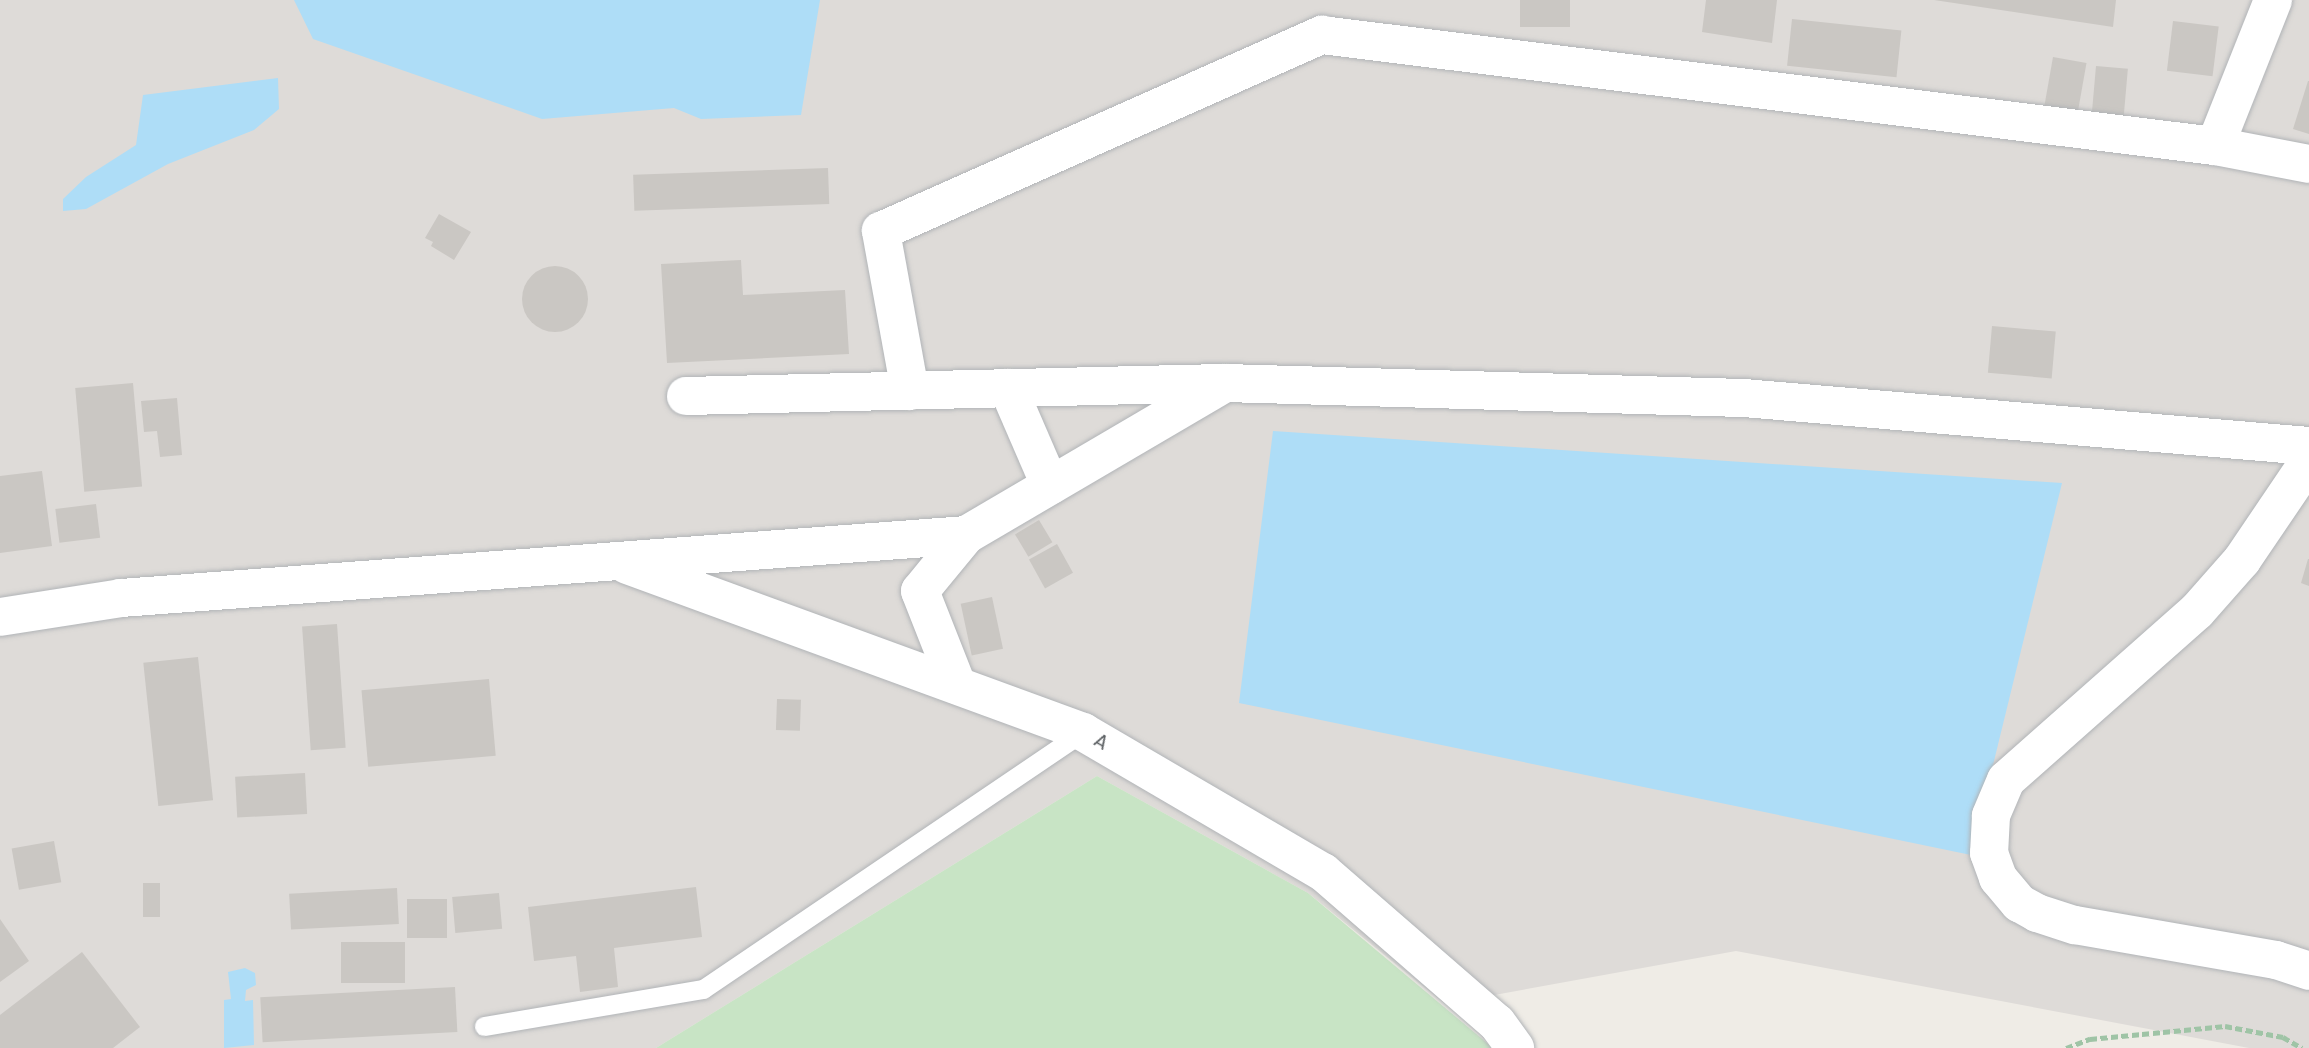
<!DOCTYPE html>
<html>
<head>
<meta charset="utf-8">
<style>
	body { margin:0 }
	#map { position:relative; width:2309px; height:1048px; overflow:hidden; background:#efece6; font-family:Poppins,sans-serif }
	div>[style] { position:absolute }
	.industrial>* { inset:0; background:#dedbd8 }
	.green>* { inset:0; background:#c8e4c5 }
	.water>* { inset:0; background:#aeddf7 }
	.building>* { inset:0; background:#cac7c3; transform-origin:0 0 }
	.round { border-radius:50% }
	.path>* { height:4.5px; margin-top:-2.25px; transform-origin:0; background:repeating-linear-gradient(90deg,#9fc4a6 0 7px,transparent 0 10.5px) }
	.roads { filter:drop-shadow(0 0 2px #b1b4b7) drop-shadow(0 0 2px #b1b4b7) }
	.lane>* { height:19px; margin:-9.5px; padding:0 9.5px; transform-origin:9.5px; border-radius:9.5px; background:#fff }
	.street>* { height:38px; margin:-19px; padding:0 19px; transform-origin:19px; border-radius:19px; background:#fff }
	span { translate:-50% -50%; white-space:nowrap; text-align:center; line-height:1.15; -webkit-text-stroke:5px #fff; paint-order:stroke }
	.street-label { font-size:19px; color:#5e6265 }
</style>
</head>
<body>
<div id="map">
	<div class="industrial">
		<div style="clip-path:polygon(0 0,2309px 0,2309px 1048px,2249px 1048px,1736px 951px,1445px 1004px,1308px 893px,1097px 776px,656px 1048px,0 1048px)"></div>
	</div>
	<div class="green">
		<div style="clip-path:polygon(1097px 776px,1308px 893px,1493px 1048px,656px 1048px)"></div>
	</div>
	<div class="water">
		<div style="clip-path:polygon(294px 0,820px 0,801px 115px,701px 119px,674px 108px,542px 119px,313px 39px)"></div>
		<div style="clip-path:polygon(278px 78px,279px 109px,254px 130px,168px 164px,86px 209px,63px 211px,63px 199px,86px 177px,136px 145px,143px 95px)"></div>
		<div style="clip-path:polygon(1273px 431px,2062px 483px,1971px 855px,1239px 703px)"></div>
		<div style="clip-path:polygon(245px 968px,255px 973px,256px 985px,246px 990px,245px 1001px,253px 1000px,254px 1045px,224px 1048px,224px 1000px,231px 999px,228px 972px)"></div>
	</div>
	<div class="building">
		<div style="left:1520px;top:0;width:50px;height:27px"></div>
		<div style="clip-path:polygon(1706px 0,1777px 0,1772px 43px,1702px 32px)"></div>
		<div style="clip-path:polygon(1934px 0,2116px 0,2113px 27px)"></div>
		<div style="left:1792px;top:19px;width:110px;height:47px;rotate:6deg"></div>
		<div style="left:2173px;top:21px;width:46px;height:50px;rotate:7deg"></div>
		<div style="left:2053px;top:57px;width:34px;height:54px;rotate:10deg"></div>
		<div style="left:2096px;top:66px;width:32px;height:51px;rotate:5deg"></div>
		<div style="clip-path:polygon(2308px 81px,2309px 81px,2309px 134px,2293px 129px)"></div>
		<div style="left:828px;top:168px;width:36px;height:195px;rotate:88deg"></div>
		<div style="clip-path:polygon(439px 214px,471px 232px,454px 260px,431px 246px,433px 242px,425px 238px)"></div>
		<div style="clip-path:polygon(741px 260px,743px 295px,845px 290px,849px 354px,667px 363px,661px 264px)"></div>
		<div class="round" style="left:522px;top:266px;width:66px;height:66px"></div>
		<div style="left:1992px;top:326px;width:64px;height:47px;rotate:5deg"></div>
		<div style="left:133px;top:383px;width:104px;height:58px;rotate:85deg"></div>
		<div style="clip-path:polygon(177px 398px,182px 455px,160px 457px,157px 431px,144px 432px,141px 401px)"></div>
		<div style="clip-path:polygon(42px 471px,52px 546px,0 553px,0 476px)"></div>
		<div style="left:96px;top:504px;width:34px;height:41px;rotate:83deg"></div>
		<div style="left:1039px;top:520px;width:26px;height:28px;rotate:59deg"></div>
		<div style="left:1057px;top:544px;width:33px;height:32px;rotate:61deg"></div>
		<div style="clip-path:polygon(2308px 559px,2309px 559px,2309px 586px,2301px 583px)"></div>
		<div style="left:992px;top:597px;width:53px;height:32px;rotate:78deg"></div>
		<div style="left:337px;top:624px;width:124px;height:35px;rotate:86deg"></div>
		<div style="left:198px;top:657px;width:144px;height:55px;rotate:84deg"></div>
		<div style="left:489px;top:679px;width:77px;height:128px;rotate:85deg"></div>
		<div style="left:777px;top:699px;width:24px;height:31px;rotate:2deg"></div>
		<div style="left:305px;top:773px;width:41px;height:70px;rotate:87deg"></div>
		<div style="left:54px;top:841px;width:42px;height:43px;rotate:80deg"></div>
		<div style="left:143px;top:883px;width:17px;height:34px"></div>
		<div style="clip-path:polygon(696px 887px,702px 937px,614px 948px,618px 987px,580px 992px,576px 956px,534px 961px,528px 907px)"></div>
		<div style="left:397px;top:888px;width:36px;height:108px;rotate:87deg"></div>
		<div style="left:499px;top:893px;width:36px;height:47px;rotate:85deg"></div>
		<div style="left:407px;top:899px;width:40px;height:39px"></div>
		<div style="clip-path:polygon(0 919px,29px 961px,0 982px)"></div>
		<div style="left:341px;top:942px;width:64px;height:41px"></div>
		<div style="clip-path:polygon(82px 952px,140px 1027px,113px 1048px,0 1048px,0 1015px)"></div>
		<div style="left:455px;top:987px;width:45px;height:195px;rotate:87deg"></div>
	</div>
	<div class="path">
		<div style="left:2066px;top:1048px;width:26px;rotate:-21deg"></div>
		<div style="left:2090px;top:1039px;width:136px;rotate:-5.5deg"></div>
		<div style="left:2225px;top:1026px;width:59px;rotate:10.7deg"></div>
		<div style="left:2283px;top:1037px;width:22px;rotate:30deg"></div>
	</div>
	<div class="roads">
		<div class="lane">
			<div style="left:484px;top:1026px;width:222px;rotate:-9.6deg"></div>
			<div style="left:703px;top:989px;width:459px;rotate:-34.1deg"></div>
		</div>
		<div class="street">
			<div style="left:2215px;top:146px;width:157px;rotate:-68.3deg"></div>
			<div style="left:1008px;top:388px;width:106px;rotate:66.6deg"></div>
			<div style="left:910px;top:391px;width:163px;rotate:-100.3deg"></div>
			<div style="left:881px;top:231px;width:483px;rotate:-24deg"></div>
			<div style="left:1322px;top:35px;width:900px;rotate:7.09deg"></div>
			<div style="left:2215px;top:146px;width:96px;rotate:10.8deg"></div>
			<div style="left:686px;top:396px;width:537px;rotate:-1.39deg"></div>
			<div style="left:2309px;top:461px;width:120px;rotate:124.1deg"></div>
			<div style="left:2242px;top:560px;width:68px;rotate:131.4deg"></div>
			<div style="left:2197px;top:611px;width:255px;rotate:138.5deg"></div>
			<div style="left:2006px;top:780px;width:39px;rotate:113deg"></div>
			<div style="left:1991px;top:816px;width:37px;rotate:93deg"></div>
			<div style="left:1989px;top:853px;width:27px;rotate:70deg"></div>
			<div style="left:1998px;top:878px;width:33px;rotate:50deg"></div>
			<div style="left:2019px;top:903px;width:21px;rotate:29deg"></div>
			<div style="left:2037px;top:913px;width:40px;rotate:18deg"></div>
			<div style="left:2075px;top:925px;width:204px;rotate:9.9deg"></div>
			<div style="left:2276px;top:960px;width:35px;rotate:18deg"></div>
			<div style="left:627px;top:565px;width:486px;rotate:20.1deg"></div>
			<div style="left:1083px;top:732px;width:278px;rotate:30.3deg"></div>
			<div style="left:1323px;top:872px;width:230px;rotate:41deg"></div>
			<div style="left:1497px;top:1023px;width:31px;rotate:54deg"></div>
			<div style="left:0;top:617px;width:122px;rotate:-8.9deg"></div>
			<div style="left:121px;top:598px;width:847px;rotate:-4.26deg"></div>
			<div style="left:966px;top:535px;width:300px;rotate:-30.4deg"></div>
			<div style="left:1225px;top:383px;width:519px;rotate:1.66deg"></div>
			<div style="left:1744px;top:398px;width:567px;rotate:4.86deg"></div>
			<div style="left:957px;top:685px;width:101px;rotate:-111.5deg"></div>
			<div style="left:920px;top:591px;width:72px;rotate:-50.6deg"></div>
		</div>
	</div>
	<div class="street-label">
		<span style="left:1101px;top:742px;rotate:30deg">A</span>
	</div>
</div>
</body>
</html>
